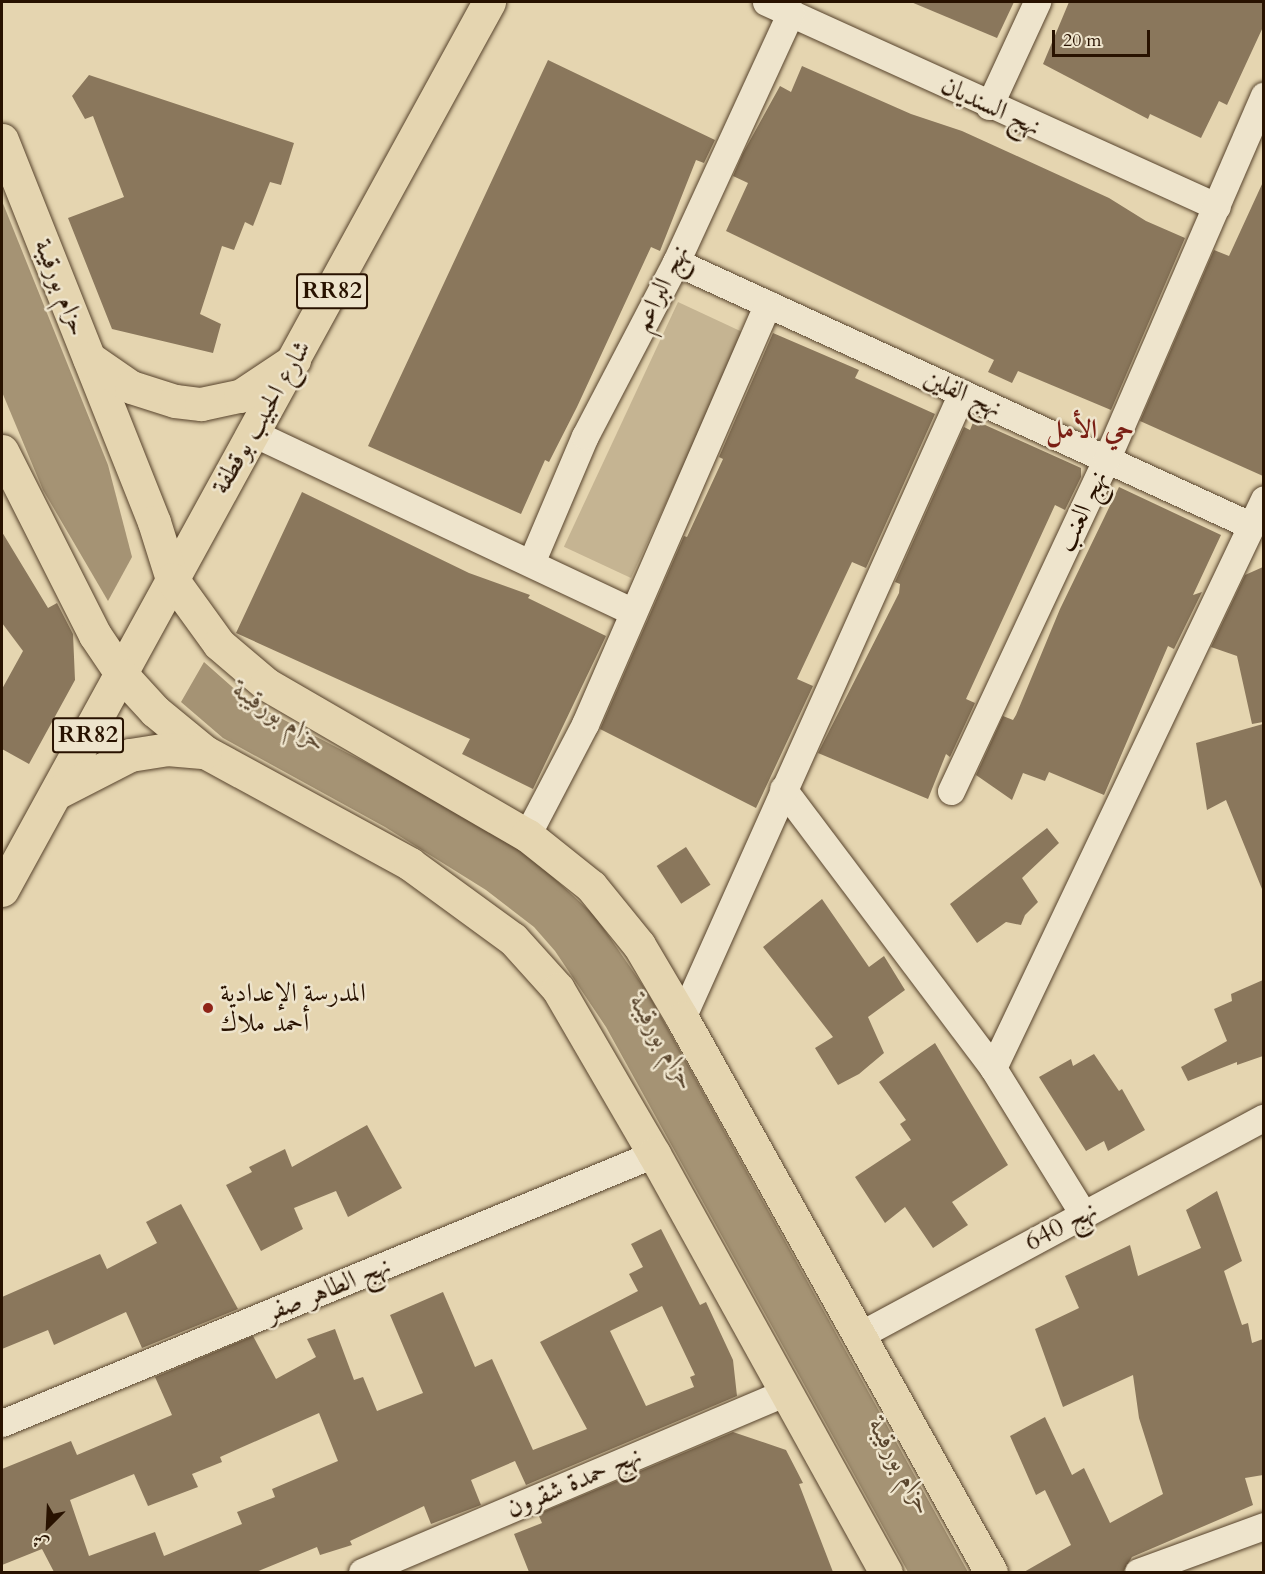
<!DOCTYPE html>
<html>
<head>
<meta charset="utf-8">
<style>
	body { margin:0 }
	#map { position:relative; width:1265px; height:1574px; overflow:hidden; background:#e5d5b0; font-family:Cardo,Amiri,serif }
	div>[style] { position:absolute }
	.green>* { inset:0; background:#c5b492; transform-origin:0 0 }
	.water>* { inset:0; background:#a59374 }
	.building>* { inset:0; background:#8a775c; transform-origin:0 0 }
	.roads { filter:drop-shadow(0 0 2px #57432c) drop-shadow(0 0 2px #57432c) }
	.street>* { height:27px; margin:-13.5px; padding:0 13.5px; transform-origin:13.5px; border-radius:13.5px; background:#eee4cc }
	.primary>* { height:33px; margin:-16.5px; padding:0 16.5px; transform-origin:16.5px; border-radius:16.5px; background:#e5d5b0 }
	.highway>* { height:33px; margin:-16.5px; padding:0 16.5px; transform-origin:16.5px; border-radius:16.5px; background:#e5d5b0 }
	.dots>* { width:16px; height:16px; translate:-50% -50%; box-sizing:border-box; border:3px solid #eee4cc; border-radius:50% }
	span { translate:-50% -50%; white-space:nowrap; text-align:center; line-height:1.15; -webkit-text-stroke:5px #eee4cc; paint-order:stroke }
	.shield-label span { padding:2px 4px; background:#eee4cc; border:2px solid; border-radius:4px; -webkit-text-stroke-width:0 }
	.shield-label { font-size:24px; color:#281200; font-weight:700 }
	.street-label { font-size:26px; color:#281200 }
	.poi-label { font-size:26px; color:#281200 }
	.left { translate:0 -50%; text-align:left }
	.neighbourhood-label { font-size:27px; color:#7a1f14; font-weight:700 }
	.water-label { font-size:27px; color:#5a462e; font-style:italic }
	.frame { position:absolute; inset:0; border:3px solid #281200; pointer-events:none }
	.north { position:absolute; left:18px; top:1496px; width:60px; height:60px; -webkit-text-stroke:4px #eee4cc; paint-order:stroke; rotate:204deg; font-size:16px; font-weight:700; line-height:24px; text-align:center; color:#281200 }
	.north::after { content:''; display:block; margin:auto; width:21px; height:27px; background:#281200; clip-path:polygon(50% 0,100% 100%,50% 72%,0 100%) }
	.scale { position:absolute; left:1052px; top:30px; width:98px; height:27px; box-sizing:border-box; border:3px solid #281200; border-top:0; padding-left:8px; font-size:18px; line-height:21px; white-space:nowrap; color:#281200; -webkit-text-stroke:4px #eee4cc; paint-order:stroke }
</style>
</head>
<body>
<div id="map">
	<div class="green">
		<div style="left:678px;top:302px;width:74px;height:270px;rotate:25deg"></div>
	</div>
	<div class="water">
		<div style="clip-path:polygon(2px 201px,108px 465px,132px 557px,108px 601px,43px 490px,2px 392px)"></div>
		<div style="clip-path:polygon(204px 662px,248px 701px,403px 782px,529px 855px,595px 916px,648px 993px,968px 1572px,908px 1572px,606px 1027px,555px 951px,534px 927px,486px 890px,385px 827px,223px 738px,181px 702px)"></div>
	</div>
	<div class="building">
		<div style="clip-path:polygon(911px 2px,1014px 2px,997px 38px)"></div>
		<div style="clip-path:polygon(1069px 2px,1263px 2px,1263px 27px,1227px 105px,1219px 101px,1201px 138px,1150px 114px,1148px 119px,1043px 64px)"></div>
		<div style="clip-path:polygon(548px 60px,715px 140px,704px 163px,696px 160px,660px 251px,651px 247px,577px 407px,549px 462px,545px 460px,521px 514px,368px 446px)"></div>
		<div style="clip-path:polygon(802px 66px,911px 114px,962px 131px,1109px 198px,1146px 221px,1185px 238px,1111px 410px,1018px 371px,1012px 383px,988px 372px,994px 360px,726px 231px,748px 183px,733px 176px,743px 153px,780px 86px,791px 92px)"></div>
		<div style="clip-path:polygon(89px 75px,294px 143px,281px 185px,270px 182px,253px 226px,245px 222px,234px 250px,222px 246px,200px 314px,221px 324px,213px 353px,112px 329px,68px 218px,124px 197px,93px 116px,85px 119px,72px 96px)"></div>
		<div style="clip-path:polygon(1263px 182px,1263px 476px,1140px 421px,1214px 250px,1229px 256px)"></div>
		<div style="clip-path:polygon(773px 333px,859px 370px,855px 378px,935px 414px,866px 568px,852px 562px,797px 679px,813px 686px,756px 808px,600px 729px,684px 536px,687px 537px,723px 459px,719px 457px)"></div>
		<div style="clip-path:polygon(974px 420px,1081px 468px,1081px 477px,1065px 510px,1055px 505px,966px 699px,975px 703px,950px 757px,946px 754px,928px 799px,818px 753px,899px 593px,900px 584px,895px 582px,964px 427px,970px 430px)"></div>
		<div style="clip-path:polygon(1119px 487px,1221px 535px,1193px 595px,1202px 592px,1174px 649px,1168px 646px,1104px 795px,1049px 772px,1045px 781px,1023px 773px,1012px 800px,976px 775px,1003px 716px,1013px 720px,1016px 715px,1060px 609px)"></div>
		<div style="clip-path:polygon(302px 492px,469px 573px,530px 595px,528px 598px,606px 636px,533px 789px,462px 754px,470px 739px,236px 633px)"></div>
		<div style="clip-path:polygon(2px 532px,48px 608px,57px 603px,73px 634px,75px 680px,29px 764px,2px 749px,2px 689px,23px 651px,2px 623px)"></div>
		<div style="clip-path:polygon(1263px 567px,1263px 722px,1252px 724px,1237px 656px,1211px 647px,1245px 575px)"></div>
		<div style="clip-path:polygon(1263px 724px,1263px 889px,1262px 889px,1226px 800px,1207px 810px,1196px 743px)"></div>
		<div style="clip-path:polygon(1047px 828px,1059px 843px,1022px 878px,1038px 902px,1025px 915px,1021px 925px,1006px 922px,977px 943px,950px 904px)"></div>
		<div style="left:686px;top:847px;width:45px;height:35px;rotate:57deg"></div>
		<div style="clip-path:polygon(822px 899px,869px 967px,884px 956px,905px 990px,868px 1017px,884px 1053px,859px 1074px,838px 1085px,815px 1048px,833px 1037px,763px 947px)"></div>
		<div style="clip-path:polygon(1263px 980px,1263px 1056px,1237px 1065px,1237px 1062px,1188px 1081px,1181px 1067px,1227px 1041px,1214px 1009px,1232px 1001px,1231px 994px)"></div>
		<div style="clip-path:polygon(935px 1043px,1008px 1165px,952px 1202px,968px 1225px,933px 1248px,905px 1207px,885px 1223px,855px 1177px,911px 1140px,900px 1124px,906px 1120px,879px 1082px)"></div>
		<div style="clip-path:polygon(1094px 1054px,1119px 1091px,1122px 1089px,1145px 1130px,1108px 1151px,1104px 1141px,1086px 1151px,1039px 1077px,1071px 1059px,1073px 1066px)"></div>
		<div style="clip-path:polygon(367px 1125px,402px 1188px,348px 1217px,336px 1191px,294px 1208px,303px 1229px,261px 1251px,226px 1185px,252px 1172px,249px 1167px,285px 1149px,292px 1167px)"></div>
		<div style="clip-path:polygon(1217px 1191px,1242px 1261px,1224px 1271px,1242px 1325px,1248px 1323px,1252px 1343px,1263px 1339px,1263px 1475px,1245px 1478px,1253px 1505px,1132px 1557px,1123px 1572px,1024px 1572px,1071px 1545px,1045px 1490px,1036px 1495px,1010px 1436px,1045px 1417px,1072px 1475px,1084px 1468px,1110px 1523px,1163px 1494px,1139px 1418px,1133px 1375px,1063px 1407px,1035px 1329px,1079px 1308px,1065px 1276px,1130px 1245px,1138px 1276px,1201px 1248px,1186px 1210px)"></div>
		<div style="clip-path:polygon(181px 1204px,238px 1309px,142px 1348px,126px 1312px,54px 1345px,48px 1330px,2px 1349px,2px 1297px,100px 1254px,107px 1269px,157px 1243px,146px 1222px)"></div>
		<div style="clip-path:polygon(evenodd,661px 1229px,700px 1305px,706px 1302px,733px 1360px,737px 1396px,526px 1485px,515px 1461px,471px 1480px,481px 1505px,431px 1524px,424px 1506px,350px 1541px,352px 1545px,320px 1555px,317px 1547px,256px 1572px,54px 1572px,42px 1549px,2px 1565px,2px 1469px,71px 1441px,77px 1455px,172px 1415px,155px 1377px,253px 1336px,276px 1379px,316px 1357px,307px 1339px,335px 1329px,354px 1380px,363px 1377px,377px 1411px,423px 1393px,390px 1315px,443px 1292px,475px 1367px,492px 1359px,533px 1450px,587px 1429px,540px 1342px,638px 1291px,629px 1274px,643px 1267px,631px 1244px,661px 1229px,662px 1306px,695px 1375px,690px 1377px,694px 1387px,646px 1406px,610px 1331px,662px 1306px,661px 1229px,319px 1413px,338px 1461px,272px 1489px,275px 1497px,237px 1512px,242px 1524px,164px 1556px,155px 1532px,89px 1556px,70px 1500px,134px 1474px,148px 1506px,198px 1487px,192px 1474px,222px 1462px,220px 1457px,319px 1413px)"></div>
		<div style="clip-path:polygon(733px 1432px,786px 1450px,803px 1483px,799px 1484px,833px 1572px,529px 1572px,514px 1534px,542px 1523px,538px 1514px)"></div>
	</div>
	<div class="roads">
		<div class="street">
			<div style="left:766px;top:2px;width:495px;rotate:24.4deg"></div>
			<div style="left:989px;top:106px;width:115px;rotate:-65.2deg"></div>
			<div style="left:676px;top:262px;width:631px;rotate:24.62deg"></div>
			<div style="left:251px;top:432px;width:421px;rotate:25.2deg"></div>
			<div style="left:531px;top:563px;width:138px;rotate:-67deg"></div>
			<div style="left:585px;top:436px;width:196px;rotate:-62.4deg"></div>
			<div style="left:676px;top:262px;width:275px;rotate:-65.3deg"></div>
			<div style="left:783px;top:789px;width:349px;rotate:53deg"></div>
			<div style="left:993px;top:1068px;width:630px;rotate:-64.53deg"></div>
			<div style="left:951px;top:791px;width:368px;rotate:-64.9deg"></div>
			<div style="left:1107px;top:458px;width:395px;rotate:-66.6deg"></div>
			<div style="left:527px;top:835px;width:125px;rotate:-62.4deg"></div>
			<div style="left:585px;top:724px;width:458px;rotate:-66.5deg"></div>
			<div style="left:682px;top:1018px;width:685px;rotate:-65.87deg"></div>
			<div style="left:993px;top:1068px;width:172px;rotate:58.3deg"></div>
			<div style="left:858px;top:1336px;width:461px;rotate:-28.3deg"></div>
			<div style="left:2px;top:1423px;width:705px;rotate:-22.42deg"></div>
			<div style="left:362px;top:1572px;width:462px;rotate:-23deg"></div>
			<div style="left:1138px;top:1572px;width:134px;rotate:-20.1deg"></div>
		</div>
		<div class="primary">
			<div style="left:2px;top:890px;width:1013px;rotate:-61.26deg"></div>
		</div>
		<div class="highway">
			<div style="left:2px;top:140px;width:411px;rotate:68.3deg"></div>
			<div style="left:154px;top:522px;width:60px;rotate:72.5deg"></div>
			<div style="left:172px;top:579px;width:80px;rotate:54.1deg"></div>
			<div style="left:219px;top:644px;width:62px;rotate:40.4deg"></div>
			<div style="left:266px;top:684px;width:302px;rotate:30.1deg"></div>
			<div style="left:527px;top:835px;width:82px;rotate:38.6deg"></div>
			<div style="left:591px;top:886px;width:76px;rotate:50.9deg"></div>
			<div style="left:639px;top:945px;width:85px;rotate:59.5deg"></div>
			<div style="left:682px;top:1018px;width:634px;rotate:60.85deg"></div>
			<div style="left:89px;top:358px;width:51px;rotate:34.6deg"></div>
			<div style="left:131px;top:387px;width:46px;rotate:17.7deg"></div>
			<div style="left:175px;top:401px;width:26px;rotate:7deg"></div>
			<div style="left:201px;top:404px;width:40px;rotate:-12deg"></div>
			<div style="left:240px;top:396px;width:65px;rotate:-33.7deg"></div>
			<div style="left:2px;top:451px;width:206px;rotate:63.2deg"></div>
			<div style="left:95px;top:635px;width:48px;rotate:56deg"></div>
			<div style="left:122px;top:675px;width:49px;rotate:47.5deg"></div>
			<div style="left:155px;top:711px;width:65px;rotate:39.4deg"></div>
			<div style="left:205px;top:752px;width:234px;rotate:28.6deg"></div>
			<div style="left:410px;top:864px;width:127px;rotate:36.1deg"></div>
			<div style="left:513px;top:939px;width:67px;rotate:48deg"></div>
			<div style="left:558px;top:989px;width:191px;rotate:59.8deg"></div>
			<div style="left:654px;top:1154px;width:478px;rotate:61deg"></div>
			<div style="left:58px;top:792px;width:81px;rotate:-27.2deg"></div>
			<div style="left:130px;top:755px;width:37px;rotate:-9deg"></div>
			<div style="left:167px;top:749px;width:38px;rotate:5deg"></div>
		</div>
	</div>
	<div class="dots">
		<div style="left:208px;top:1008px;background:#8f2418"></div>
	</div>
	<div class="shield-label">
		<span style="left:332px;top:291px">RR82</span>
		<span style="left:88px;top:735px">RR82</span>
	</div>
	<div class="street-label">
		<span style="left:991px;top:106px;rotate:25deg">نهج السنديان</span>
		<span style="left:61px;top:287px;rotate:68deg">حزام بورقيبة</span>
		<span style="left:661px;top:288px;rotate:-63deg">نهج البراعم</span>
		<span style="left:963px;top:393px;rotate:24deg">نهج الفلين</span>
		<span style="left:261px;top:417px;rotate:-60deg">شارع الحبيب بوقطفة</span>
		<span style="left:1082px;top:511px;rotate:-65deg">نهج العنب</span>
		<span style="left:1061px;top:1226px;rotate:-28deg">نهج 640</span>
		<span style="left:328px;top:1289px;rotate:-22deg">نهج الطاهر صفر</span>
		<span style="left:574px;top:1482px;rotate:-23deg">نهج حمدة شقرون</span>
	</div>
	<div class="poi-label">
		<span class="left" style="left:220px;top:1008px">المدرسة الإعدادية<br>أحمد ملاك</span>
	</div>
	<div class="neighbourhood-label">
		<span style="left:1090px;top:430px">حي الأمل</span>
	</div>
	<div class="water-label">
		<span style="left:280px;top:716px;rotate:34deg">حزام بورقيبة</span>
		<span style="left:663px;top:1042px;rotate:60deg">حزام بورقيبة</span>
		<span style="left:901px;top:1466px;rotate:61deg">حزام بورقيبة</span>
	</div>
	<div class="frame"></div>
	<div class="north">ش</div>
	<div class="scale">20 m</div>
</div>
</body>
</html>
